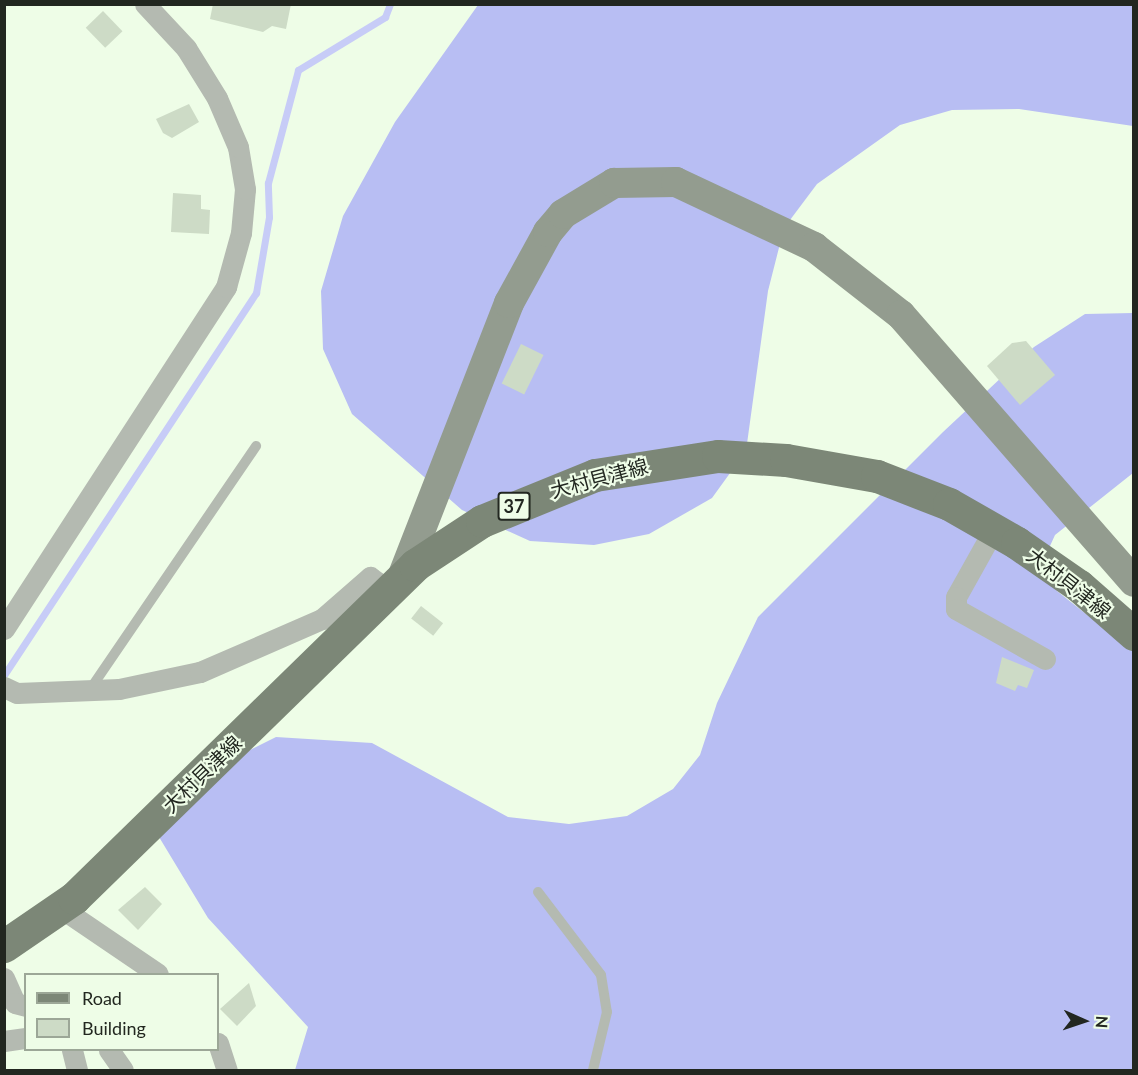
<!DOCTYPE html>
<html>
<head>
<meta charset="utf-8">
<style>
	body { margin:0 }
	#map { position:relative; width:1138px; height:1075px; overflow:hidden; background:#eefde7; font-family:Lato,"Noto Sans JP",sans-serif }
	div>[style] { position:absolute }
	.forest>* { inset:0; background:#b8bef3 }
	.stream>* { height:7px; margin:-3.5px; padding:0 3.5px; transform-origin:3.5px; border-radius:3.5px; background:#c7ccf7 }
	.building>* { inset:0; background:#cddbc6; transform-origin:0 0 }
	.lane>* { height:10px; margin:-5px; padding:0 5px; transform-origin:5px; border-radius:5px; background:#b4bab1 }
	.street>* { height:21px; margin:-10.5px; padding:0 10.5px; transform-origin:10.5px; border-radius:10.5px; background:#b4bab1 }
	.secondary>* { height:30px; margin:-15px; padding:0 15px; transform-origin:15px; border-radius:15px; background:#939c8f }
	.primary>* { height:33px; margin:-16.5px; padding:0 16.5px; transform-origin:16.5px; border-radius:16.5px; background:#7c8777 }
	span { translate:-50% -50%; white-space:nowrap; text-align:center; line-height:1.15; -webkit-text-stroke:4.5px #eefde7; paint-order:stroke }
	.shield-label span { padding:2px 4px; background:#eefde7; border:2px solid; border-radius:4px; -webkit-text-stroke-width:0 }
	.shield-label { font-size:18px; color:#222720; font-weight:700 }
	.street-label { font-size:20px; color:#222720 }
	.frame { position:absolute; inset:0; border:6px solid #222720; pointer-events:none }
	.legend { position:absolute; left:24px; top:973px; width:195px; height:78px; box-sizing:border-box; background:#eefde7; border:2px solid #9ca797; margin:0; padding:8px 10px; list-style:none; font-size:18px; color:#222720 }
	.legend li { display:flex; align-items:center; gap:12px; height:30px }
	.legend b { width:30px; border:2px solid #9ca797 }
	.north { position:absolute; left:1054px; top:991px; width:60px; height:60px; -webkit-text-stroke:4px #eefde7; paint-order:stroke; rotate:93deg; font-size:16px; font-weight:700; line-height:24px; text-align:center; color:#222720 }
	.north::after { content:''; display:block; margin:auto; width:21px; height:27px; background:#222720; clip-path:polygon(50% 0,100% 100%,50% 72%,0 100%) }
</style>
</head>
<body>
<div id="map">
	<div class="forest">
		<div style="clip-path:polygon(478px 5px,1133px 5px,1133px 126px,1019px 109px,952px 110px,900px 125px,817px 184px,784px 228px,768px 291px,746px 451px,712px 498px,649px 534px,594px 545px,530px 541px,462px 510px,352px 414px,323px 349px,321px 291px,343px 216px,395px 122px)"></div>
		<div style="clip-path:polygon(1133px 313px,1133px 473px,1055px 535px,1045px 557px,1057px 591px,1091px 618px,1133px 627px,1133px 1070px,295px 1070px,308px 1027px,208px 918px,159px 837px,222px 764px,276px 737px,372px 743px,508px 817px,569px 824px,627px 816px,673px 789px,700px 755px,717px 703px,758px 617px,943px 432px,1034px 347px,1085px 314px)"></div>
	</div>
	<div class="stream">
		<div style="left:4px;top:675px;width:458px;rotate:-56.6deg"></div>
		<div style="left:256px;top:293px;width:77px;rotate:-80.3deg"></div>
		<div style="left:269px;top:217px;width:34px;rotate:-92deg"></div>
		<div style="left:268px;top:183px;width:117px;rotate:-75.1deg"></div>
		<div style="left:298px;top:70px;width:102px;rotate:-31.3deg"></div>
		<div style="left:385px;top:17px;width:14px;rotate:-69deg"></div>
	</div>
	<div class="building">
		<div style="clip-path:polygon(213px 4px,291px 4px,286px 29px,272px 26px,263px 32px,210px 19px)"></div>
		<div style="left:103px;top:11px;width:28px;height:24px;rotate:46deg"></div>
		<div style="clip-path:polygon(189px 104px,199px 122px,172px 138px,163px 133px,156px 119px)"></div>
		<div style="clip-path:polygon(173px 193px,201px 195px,201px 209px,210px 210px,209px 234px,171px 232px)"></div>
		<div style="clip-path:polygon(1026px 341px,1055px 375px,1020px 405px,987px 366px,1012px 343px)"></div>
		<div style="left:521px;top:344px;width:25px;height:44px;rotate:26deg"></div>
		<div style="left:421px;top:606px;width:28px;height:16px;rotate:38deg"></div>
		<div style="clip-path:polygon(1002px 657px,1034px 670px,1027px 688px,1018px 685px,1015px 691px,996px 683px)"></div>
		<div style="clip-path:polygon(145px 887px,162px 904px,138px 930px,118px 910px)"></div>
		<div style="clip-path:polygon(249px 983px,256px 1006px,237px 1026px,220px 1009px)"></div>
	</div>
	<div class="lane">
		<div style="left:91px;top:688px;width:293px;rotate:-55.7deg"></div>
		<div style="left:538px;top:892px;width:104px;rotate:52.8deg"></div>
		<div style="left:601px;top:975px;width:37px;rotate:81deg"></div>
		<div style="left:607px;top:1012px;width:60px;rotate:103.6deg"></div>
	</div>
	<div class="street">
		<div style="left:994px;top:529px;width:78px;rotate:119.2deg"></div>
		<div style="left:956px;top:597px;width:12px;rotate:90deg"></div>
		<div style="left:956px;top:609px;width:102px;rotate:29.3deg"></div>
		<div style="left:4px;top:629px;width:408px;rotate:-57deg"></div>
		<div style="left:226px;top:287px;width:56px;rotate:-74.5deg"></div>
		<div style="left:241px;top:233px;width:44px;rotate:-84.8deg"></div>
		<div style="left:245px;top:189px;width:43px;rotate:-99.5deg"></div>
		<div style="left:238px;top:147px;width:53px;rotate:-113.2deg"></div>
		<div style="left:217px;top:98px;width:59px;rotate:-121.8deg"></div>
		<div style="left:186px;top:48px;width:60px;rotate:-133deg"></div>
		<div style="left:4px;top:687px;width:14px;rotate:25deg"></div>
		<div style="left:17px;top:693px;width:102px;rotate:-2.2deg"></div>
		<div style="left:119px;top:689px;width:83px;rotate:-11.9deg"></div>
		<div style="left:200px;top:672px;width:133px;rotate:-23.5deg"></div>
		<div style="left:322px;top:619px;width:64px;rotate:-41.2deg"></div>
		<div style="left:370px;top:577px;width:21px;rotate:35deg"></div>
		<div style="left:61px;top:908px;width:117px;rotate:34.2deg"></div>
		<div style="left:4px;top:978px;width:27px;rotate:66deg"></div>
		<div style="left:15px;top:1003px;width:11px;rotate:15deg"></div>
		<div style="left:4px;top:1041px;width:22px;rotate:-8deg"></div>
		<div style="left:218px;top:1043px;width:28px;rotate:72deg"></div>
		<div style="left:72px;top:1050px;width:21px;rotate:76deg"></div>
		<div style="left:109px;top:1050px;width:24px;rotate:55deg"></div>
	</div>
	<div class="secondary">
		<div style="left:403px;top:575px;width:292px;rotate:-68.7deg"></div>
		<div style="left:509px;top:303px;width:81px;rotate:-61.2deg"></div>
		<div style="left:548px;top:232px;width:23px;rotate:-50deg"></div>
		<div style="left:563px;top:214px;width:60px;rotate:-31.3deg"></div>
		<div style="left:614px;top:183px;width:62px;rotate:-0.9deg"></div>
		<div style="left:676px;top:182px;width:153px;rotate:25.2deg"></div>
		<div style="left:814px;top:247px;width:110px;rotate:38deg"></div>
		<div style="left:901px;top:315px;width:354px;rotate:48.9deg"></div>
	</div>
	<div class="primary">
		<div style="left:4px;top:946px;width:85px;rotate:-34.4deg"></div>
		<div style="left:74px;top:898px;width:477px;rotate:-44.3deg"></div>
		<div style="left:415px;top:565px;width:80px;rotate:-33.3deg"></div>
		<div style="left:482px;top:521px;width:122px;rotate:-22.2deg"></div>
		<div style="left:595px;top:475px;width:124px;rotate:-8.8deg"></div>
		<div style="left:718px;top:456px;width:68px;rotate:3.4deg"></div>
		<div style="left:786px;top:460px;width:92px;rotate:10deg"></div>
		<div style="left:877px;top:476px;width:77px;rotate:21.3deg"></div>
		<div style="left:949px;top:504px;width:78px;rotate:29.8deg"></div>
		<div style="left:1017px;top:543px;width:75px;rotate:34.7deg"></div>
		<div style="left:1079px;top:586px;width:73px;rotate:41.1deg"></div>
	</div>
	<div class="shield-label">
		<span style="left:514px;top:506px">37</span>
	</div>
	<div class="street-label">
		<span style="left:599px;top:478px;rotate:-15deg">大村貝津線</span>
		<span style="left:1069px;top:583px;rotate:38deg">大村貝津線</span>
		<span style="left:202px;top:774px;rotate:-44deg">大村貝津線</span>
	</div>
	<div class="frame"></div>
	<ul class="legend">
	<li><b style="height:8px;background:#7c8777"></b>Road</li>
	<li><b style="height:16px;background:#cddbc6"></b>Building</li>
	</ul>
	<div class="north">N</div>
</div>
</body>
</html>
